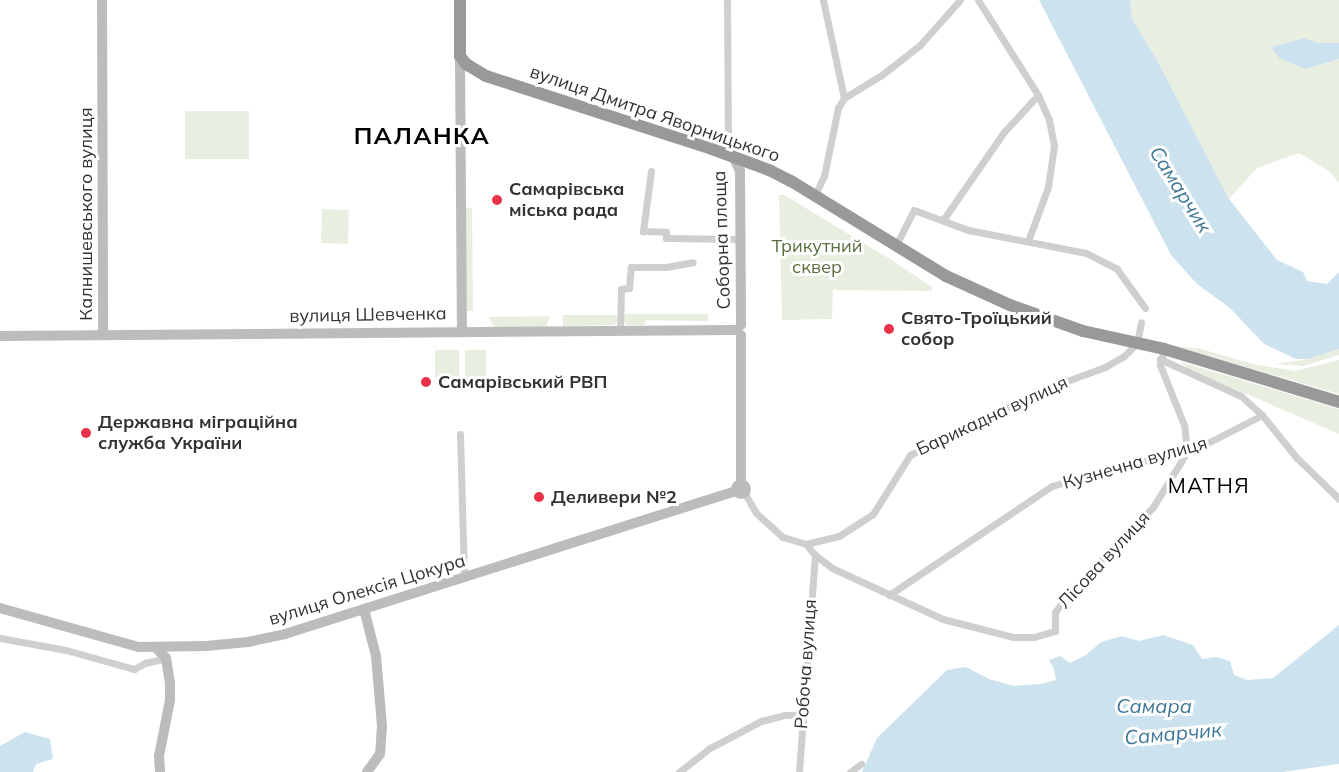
<!DOCTYPE html>
<html>
<head>
<meta charset="utf-8">
<style>
	body { margin:0 }
	#map { position:relative; width:1339px; height:772px; overflow:hidden; background:#fff; font-family:Mulish,sans-serif }
	div>[style] { position:absolute }
	.green>* { inset:0; background:#e8eee0; transform-origin:0 0 }
	.water>* { inset:0; background:#cce2ee }
	.street>* { height:7px; margin:-3.5px; padding:0 3.5px; transform-origin:3.5px; border-radius:3.5px; background:#cfcfcf }
	.secondary>* { height:10px; margin:-5px; padding:0 5px; transform-origin:5px; border-radius:5px; background:#bcbcbc }
	.secondary>.ring { margin:-5px; padding:0; box-sizing:content-box; background:none; border:10px solid #bcbcbc; border-radius:50% }
	.highway>* { height:12px; margin:-6px; padding:0 6px; transform-origin:6px; border-radius:6px; background:#999 }
	.dots>* { width:16px; height:16px; translate:-50% -50%; box-sizing:border-box; border:3px solid #fff; border-radius:50% }
	span { translate:-50% -50%; white-space:nowrap; text-align:center; line-height:1.15; -webkit-text-stroke:6px #fff; paint-order:stroke }
	.street-label { font-size:18px; color:#323232 }
	.poi-label { font-size:18px; color:#323232; font-weight:700 }
	.left { translate:0 -50%; text-align:left }
	.park-label { font-size:18px; color:#566f3d }
	.water-label { font-size:20px; color:#3d7797; font-style:italic }
	.quarter-label { font-size:21px; color:#000; letter-spacing:1.5px }
	.district-label { font-size:24px; color:#000; font-weight:700; letter-spacing:1.5px }
</style>
</head>
<body>
<div id="map">
	<div class="green">
		<div style="clip-path:polygon(1130px 0,1339px 0,1339px 43px,1319px 43px,1304px 38px,1271px 47px,1306px 69px,1339px 59px,1339px 183px,1330px 172px,1299px 153px,1257px 168px,1229px 199px,1157px 60px,1132px 19px)"></div>
		<div style="left:185px;top:111px;width:64px;height:48px"></div>
		<div style="clip-path:polygon(779px 195px,784px 195px,890px 259px,932px 287px,932px 291px,833px 290px,832px 319px,782px 320px)"></div>
		<div style="clip-path:polygon(466px 208px,472px 208px,473px 311px,465px 311px)"></div>
		<div style="left:322px;top:209px;width:27px;height:34px;rotate:2deg"></div>
		<div style="clip-path:polygon(623px 314px,708px 314px,708px 321px,646px 320px,644px 325px,627px 325px,623px 321px)"></div>
		<div style="clip-path:polygon(563px 315px,616px 315px,617px 317px,617px 323px,613px 325px,563px 326px)"></div>
		<div style="clip-path:polygon(550px 316px,546px 327px,494px 327px,488px 317px)"></div>
		<div style="clip-path:polygon(1175px 346px,1201px 349px,1257px 365px,1295px 371px,1339px 360px,1339px 394px)"></div>
		<div style="clip-path:polygon(1339px 349px,1339px 355px,1303px 366px,1274px 364px,1309px 359px)"></div>
		<div style="left:435px;top:350px;width:24px;height:27px"></div>
		<div style="left:465px;top:350px;width:21px;height:27px"></div>
		<div style="clip-path:polygon(1178px 361px,1339px 409px,1339px 434px,1191px 370px)"></div>
	</div>
	<div class="water">
		<div style="clip-path:polygon(1039px 0,1130px 0,1132px 19px,1157px 60px,1229px 199px,1277px 260px,1303px 272px,1307px 281px,1327px 284px,1339px 272px,1339px 349px,1309px 359px,1296px 359px,1264px 344px,1230px 308px,1197px 284px,1171px 255px)"></div>
		<div style="clip-path:polygon(1304px 38px,1319px 43px,1339px 43px,1339px 59px,1306px 69px,1280px 59px,1271px 47px)"></div>
		<div style="clip-path:polygon(1339px 625px,1339px 764px,1283px 772px,862px 772px,877px 738px,947px 670px,966px 667px,989px 679px,1014px 686px,1041px 684px,1056px 680px,1054px 669px,1049px 660px,1060px 656px,1070px 663px,1086px 655px,1101px 642px,1122px 636px,1139px 641px,1163px 635px,1193px 645px,1202px 659px,1216px 657px,1230px 661px,1234px 675px,1247px 680px,1273px 678px)"></div>
		<div style="clip-path:polygon(25px 732px,50px 739px,53px 759px,36px 764px,33px 772px,0 772px,0 746px)"></div>
	</div>
	<div class="street">
		<div style="left:727px;top:0;width:140px;rotate:89.6deg"></div>
		<div style="left:728px;top:140px;width:17px;rotate:73deg"></div>
		<div style="left:823px;top:0;width:100px;rotate:77.9deg"></div>
		<div style="left:978px;top:0;width:112px;rotate:57.7deg"></div>
		<div style="left:1038px;top:95px;width:27px;rotate:66deg"></div>
		<div style="left:1049px;top:120px;width:26px;rotate:79deg"></div>
		<div style="left:1054px;top:146px;width:41px;rotate:98.3deg"></div>
		<div style="left:1048px;top:187px;width:58px;rotate:110.3deg"></div>
		<div style="left:651px;top:171px;width:61px;rotate:97.6deg"></div>
		<div style="left:643px;top:231px;width:23px;rotate:2deg"></div>
		<div style="left:666px;top:232px;width:6px;rotate:90deg"></div>
		<div style="left:666px;top:238px;width:75px;rotate:0.8deg"></div>
		<div style="left:815px;top:195px;width:21px;rotate:-65deg"></div>
		<div style="left:824px;top:176px;width:69px;rotate:-78.4deg"></div>
		<div style="left:838px;top:108px;width:12px;rotate:-59deg"></div>
		<div style="left:844px;top:98px;width:46px;rotate:-31.6deg"></div>
		<div style="left:883px;top:74px;width:47px;rotate:-38.1deg"></div>
		<div style="left:920px;top:45px;width:60px;rotate:-48.4deg"></div>
		<div style="left:943px;top:220px;width:107px;rotate:-55.3deg"></div>
		<div style="left:1004px;top:132px;width:50px;rotate:-47.4deg"></div>
		<div style="left:896px;top:245px;width:39px;rotate:-63deg"></div>
		<div style="left:914px;top:210px;width:58px;rotate:20.3deg"></div>
		<div style="left:968px;top:230px;width:120px;rotate:11deg"></div>
		<div style="left:1086px;top:253px;width:35px;rotate:27deg"></div>
		<div style="left:1117px;top:269px;width:48px;rotate:54.3deg"></div>
		<div style="left:620px;top:330px;width:41px;rotate:-88.6deg"></div>
		<div style="left:621px;top:289px;width:8px;rotate:-7deg"></div>
		<div style="left:629px;top:288px;width:21px;rotate:-85deg"></div>
		<div style="left:631px;top:267px;width:35px"></div>
		<div style="left:666px;top:267px;width:27px;rotate:-10deg"></div>
		<div style="left:1160px;top:359px;width:89px;rotate:24.6deg"></div>
		<div style="left:1241px;top:396px;width:28px;rotate:42deg"></div>
		<div style="left:1262px;top:415px;width:54px;rotate:51deg"></div>
		<div style="left:1296px;top:457px;width:60px;rotate:44.3deg"></div>
		<div style="left:460px;top:434px;width:144px;rotate:88.4deg"></div>
		<div style="left:744px;top:492px;width:24px;rotate:60deg"></div>
		<div style="left:756px;top:513px;width:36px;rotate:42deg"></div>
		<div style="left:783px;top:537px;width:24px;rotate:17deg"></div>
		<div style="left:806px;top:544px;width:34px;rotate:-14deg"></div>
		<div style="left:839px;top:536px;width:40px;rotate:-32.9deg"></div>
		<div style="left:873px;top:514px;width:70px;rotate:-57.9deg"></div>
		<div style="left:910px;top:455px;width:150px;rotate:-26.1deg"></div>
		<div style="left:1045px;top:389px;width:64px;rotate:-20.1deg"></div>
		<div style="left:1105px;top:367px;width:22px;rotate:-30deg"></div>
		<div style="left:1124px;top:356px;width:18px;rotate:-45deg"></div>
		<div style="left:1137px;top:343px;width:21px;rotate:-79deg"></div>
		<div style="left:806px;top:544px;width:14px;rotate:51deg"></div>
		<div style="left:815px;top:555px;width:21px;rotate:37deg"></div>
		<div style="left:832px;top:568px;width:122px;rotate:24.7deg"></div>
		<div style="left:943px;top:619px;width:72px;rotate:14.4deg"></div>
		<div style="left:1013px;top:637px;width:21px"></div>
		<div style="left:1034px;top:637px;width:22px;rotate:-16deg"></div>
		<div style="left:1055px;top:631px;width:19px;rotate:-90deg"></div>
		<div style="left:1055px;top:612px;width:44px;rotate:-50.5deg"></div>
		<div style="left:1083px;top:578px;width:100px;rotate:-45.4deg"></div>
		<div style="left:1153px;top:507px;width:65px;rotate:-58.3deg"></div>
		<div style="left:1187px;top:452px;width:27px;rotate:-96deg"></div>
		<div style="left:1184px;top:425px;width:65px;rotate:-111.8deg"></div>
		<div style="left:1160px;top:365px;width:16px;rotate:-76deg"></div>
		<div style="left:889px;top:595px;width:196px;rotate:-33.8deg"></div>
		<div style="left:1052px;top:486px;width:63px;rotate:-16.7deg"></div>
		<div style="left:1112px;top:468px;width:84px;rotate:-12.4deg"></div>
		<div style="left:1194px;top:450px;width:76px;rotate:-27.2deg"></div>
		<div style="left:0;top:638px;width:67px;rotate:10.3deg"></div>
		<div style="left:66px;top:650px;width:71px;rotate:15.6deg"></div>
		<div style="left:134px;top:669px;width:13px;rotate:-29deg"></div>
		<div style="left:145px;top:663px;width:22px;rotate:-13deg"></div>
		<div style="left:679px;top:772px;width:39px;rotate:-38deg"></div>
		<div style="left:710px;top:748px;width:58px;rotate:-27.9deg"></div>
		<div style="left:761px;top:721px;width:25px;rotate:-14deg"></div>
		<div style="left:785px;top:715px;width:17px"></div>
		<div style="left:799px;top:772px;width:218px;rotate:-85.8deg"></div>
		<div style="left:850px;top:772px;width:14px;rotate:-36deg"></div>
	</div>
	<div class="secondary">
		<div style="left:102px;top:0;width:334px;rotate:89.8deg"></div>
		<div style="left:460px;top:56px;width:275px;rotate:89.6deg"></div>
		<div style="left:733px;top:156px;width:17px;rotate:65deg"></div>
		<div style="left:740px;top:171px;width:154px;rotate:89.6deg"></div>
		<div style="left:741px;top:335px;width:149px;rotate:90deg"></div>
		<div style="left:0;top:336px;width:736px;rotate:-0.47deg"></div>
		<div class="ring" style="left:736px;top:484px;width:0;height:0"></div>
		<div style="left:0;top:608px;width:144px;rotate:15.7deg"></div>
		<div style="left:139px;top:647px;width:67px;rotate:-0.9deg"></div>
		<div style="left:206px;top:646px;width:42px;rotate:-5.4deg"></div>
		<div style="left:248px;top:642px;width:38px;rotate:-12deg"></div>
		<div style="left:285px;top:634px;width:474px;rotate:-17.6deg"></div>
		<div style="left:364px;top:609px;width:49px;rotate:75.7deg"></div>
		<div style="left:376px;top:656px;width:70px;rotate:85.1deg"></div>
		<div style="left:382px;top:726px;width:28px;rotate:94deg"></div>
		<div style="left:380px;top:754px;width:22px;rotate:126deg"></div>
		<div style="left:156px;top:648px;width:14px;rotate:45deg"></div>
		<div style="left:166px;top:658px;width:24px;rotate:81deg"></div>
		<div style="left:170px;top:682px;width:18px;rotate:90deg"></div>
		<div style="left:170px;top:700px;width:57px;rotate:101.1deg"></div>
		<div style="left:159px;top:756px;width:16px;rotate:86deg"></div>
	</div>
	<div class="highway">
		<div style="left:460px;top:0;width:56px;rotate:90deg"></div>
		<div style="left:460px;top:56px;width:10px;rotate:53deg"></div>
		<div style="left:466px;top:64px;width:23px;rotate:31deg"></div>
		<div style="left:486px;top:76px;width:237px;rotate:17.9deg"></div>
		<div style="left:712px;top:149px;width:61px;rotate:20.2deg"></div>
		<div style="left:769px;top:170px;width:25px;rotate:27deg"></div>
		<div style="left:791px;top:181px;width:182px;rotate:31.5deg"></div>
		<div style="left:946px;top:276px;width:70px;rotate:24.4deg"></div>
		<div style="left:1010px;top:305px;width:77px;rotate:19.6deg"></div>
		<div style="left:1083px;top:331px;width:83px;rotate:12.5deg"></div>
		<div style="left:1164px;top:349px;width:183px;rotate:16.8deg"></div>
	</div>
	<div class="dots">
		<div style="left:497px;top:200px;background:#e93348"></div>
		<div style="left:889px;top:329px;background:#e93348"></div>
		<div style="left:426px;top:382px;background:#e93348"></div>
		<div style="left:86px;top:433px;background:#e93348"></div>
		<div style="left:539px;top:497px;background:#e93348"></div>
	</div>
	<div class="street-label">
		<span style="left:655px;top:114px;rotate:19deg">вулиця Дмитра Яворницького</span>
		<span style="left:86px;top:214px;rotate:-90deg">Калнишевського вулиця</span>
		<span style="left:722px;top:240px;rotate:-92deg">Соборна площа</span>
		<span style="left:368px;top:315px;rotate:-1deg">вулиця Шевченка</span>
		<span style="left:992px;top:416px;rotate:-25deg">Барикадна вулиця</span>
		<span style="left:1135px;top:463px;rotate:-16deg">Кузнечна вулиця</span>
		<span style="left:1104px;top:560px;rotate:-47deg">Лісова вулиця</span>
		<span style="left:367px;top:590px;rotate:-17deg">вулиця Олексія Цокура</span>
		<span style="left:806px;top:664px;rotate:-86deg">Робоча вулиця</span>
	</div>
	<div class="poi-label">
		<span class="left" style="left:509px;top:200px">Самарівська<br>міська рада</span>
		<span class="left" style="left:901px;top:329px">Свято-Троїцький<br>собор</span>
		<span class="left" style="left:438px;top:382px">Самарівський РВП</span>
		<span class="left" style="left:98px;top:433px">Державна міграційна<br>служба України</span>
		<span class="left" style="left:551px;top:497px">Деливери №2</span>
	</div>
	<div class="park-label">
		<span style="left:817px;top:257px">Трикутний<br>сквер</span>
	</div>
	<div class="water-label">
		<span style="left:1181px;top:189px;rotate:58deg">Самарчик</span>
		<span style="left:1154px;top:705px">Самара</span>
		<span style="left:1173px;top:733px;rotate:-5deg">Самарчик</span>
	</div>
	<div class="quarter-label">
		<span style="left:1209px;top:485px">МАТНЯ</span>
	</div>
	<div class="district-label">
		<span style="left:422px;top:136px">ПАЛАНКА</span>
	</div>
</div>
</body>
</html>
